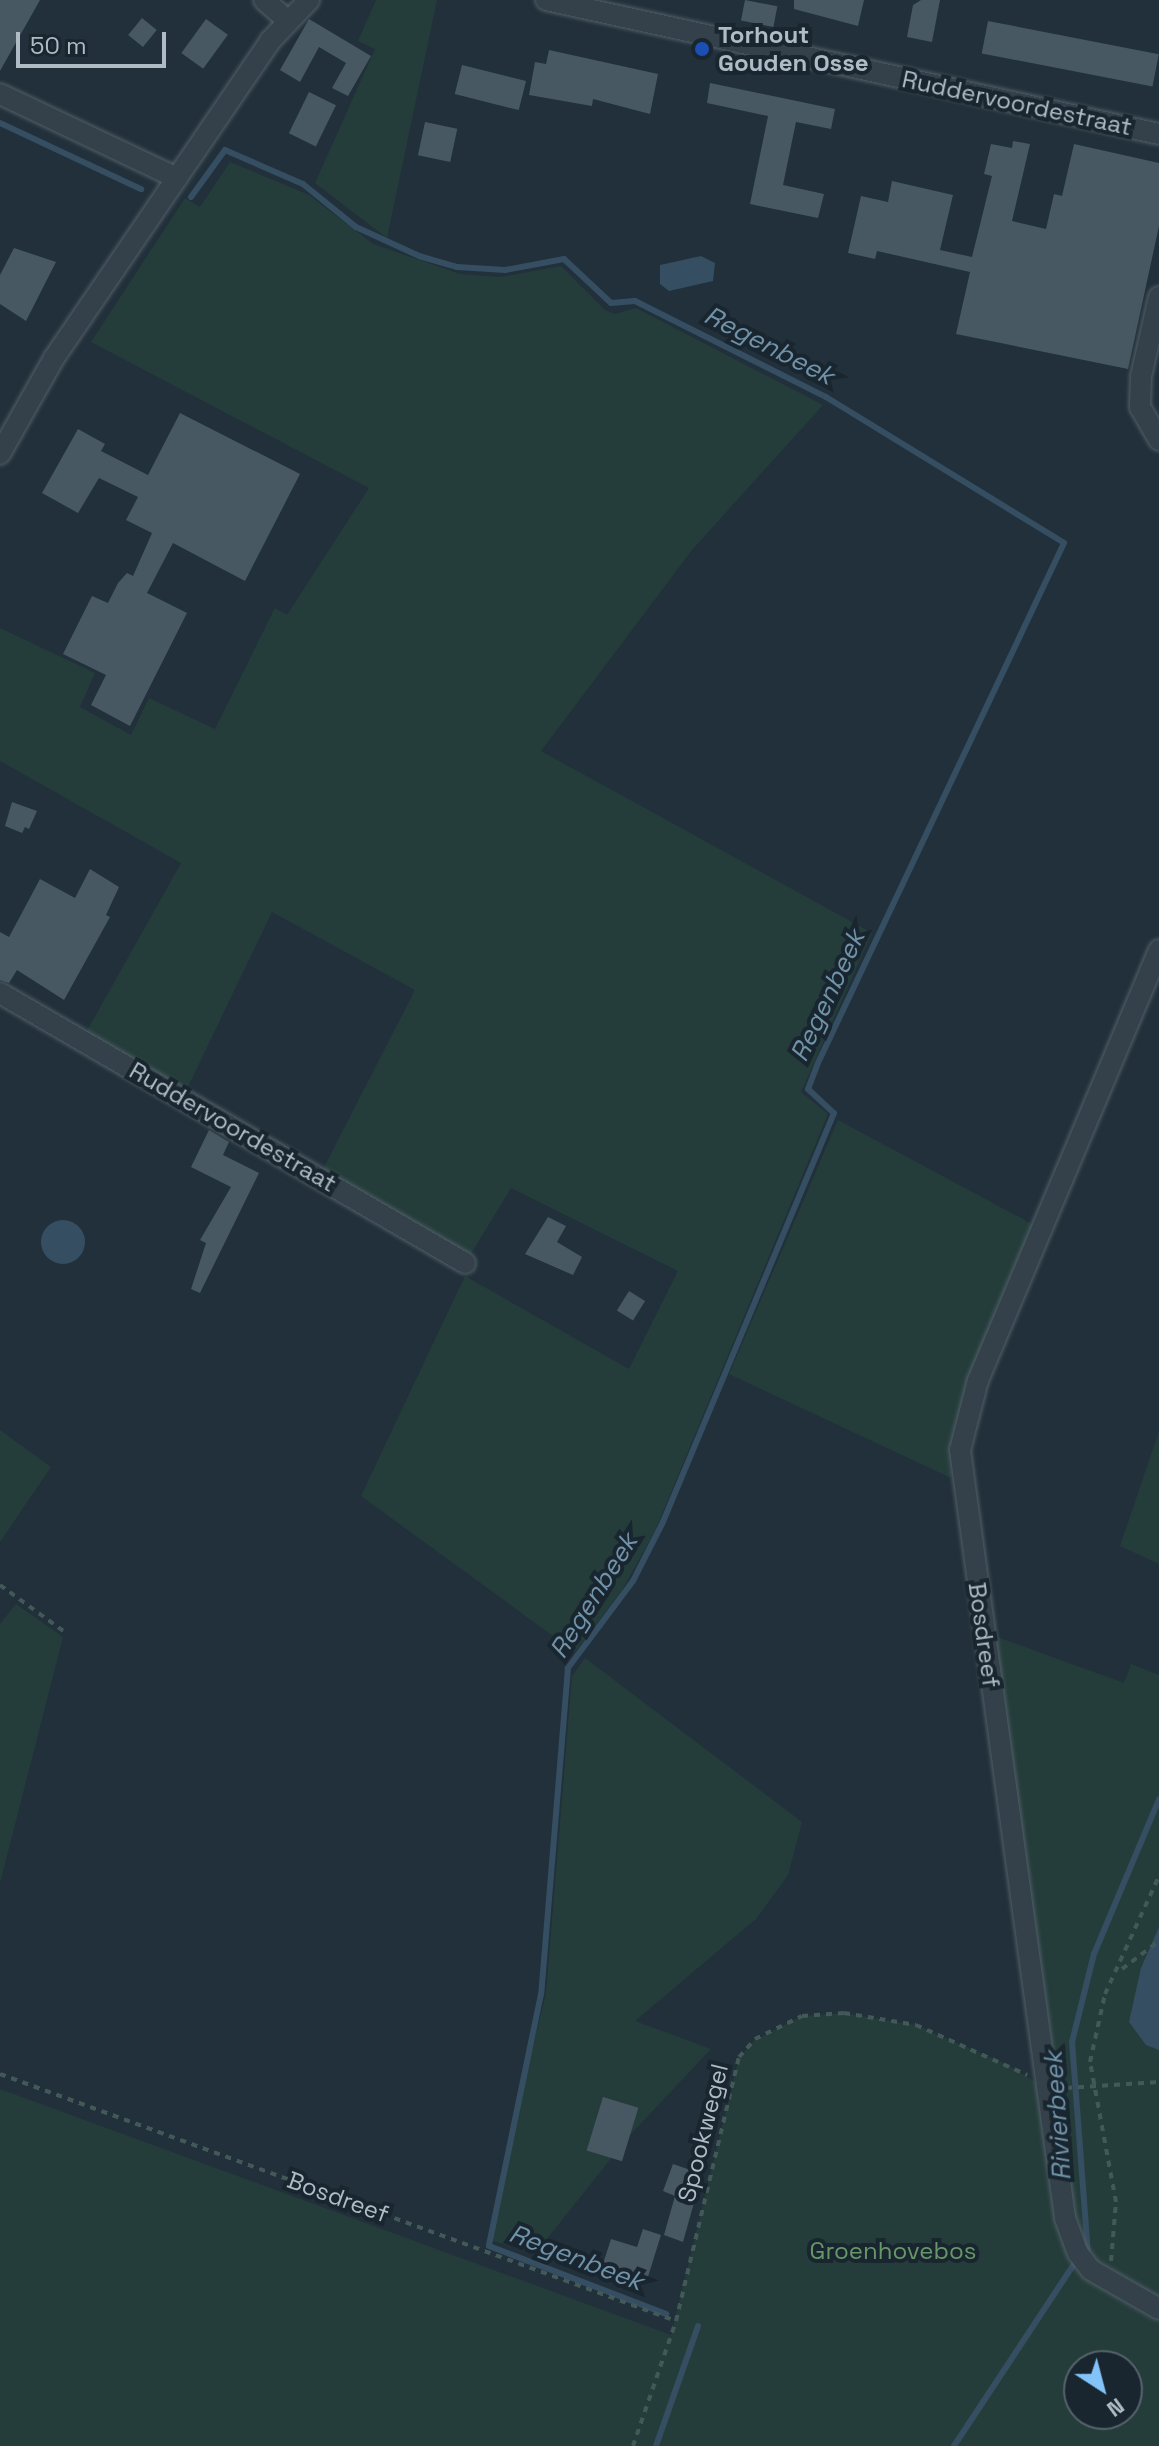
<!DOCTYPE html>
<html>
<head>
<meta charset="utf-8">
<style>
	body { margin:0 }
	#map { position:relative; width:1159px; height:2446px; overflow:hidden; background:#21303a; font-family:"Space Grotesk",sans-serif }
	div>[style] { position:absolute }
	.green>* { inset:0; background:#243d3b }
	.water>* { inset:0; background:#354e61 }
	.round { border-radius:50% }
	.stream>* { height:6px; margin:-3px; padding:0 3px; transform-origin:3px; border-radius:3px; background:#354e61 }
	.building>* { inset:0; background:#475863; transform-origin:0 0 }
	.path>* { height:4px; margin-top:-2px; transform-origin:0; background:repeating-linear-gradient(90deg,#435958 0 6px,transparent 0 12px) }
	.roads { filter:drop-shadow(0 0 2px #525f68) drop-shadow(0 0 2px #525f68) }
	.minor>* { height:20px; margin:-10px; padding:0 10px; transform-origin:10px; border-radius:10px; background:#35414a }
	.dots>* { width:22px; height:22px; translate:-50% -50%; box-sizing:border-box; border:4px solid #1a262f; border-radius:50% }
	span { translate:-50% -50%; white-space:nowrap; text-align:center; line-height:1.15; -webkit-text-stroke:8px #1a262f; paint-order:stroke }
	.poi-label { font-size:24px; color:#afbcc6; font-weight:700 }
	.left { translate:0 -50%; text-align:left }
	.street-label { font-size:24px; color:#afbcc6 }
	.park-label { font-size:24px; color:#669769 }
	.water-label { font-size:26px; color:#7093aa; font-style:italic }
	.north { position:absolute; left:1063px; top:2350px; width:80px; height:80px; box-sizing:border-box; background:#1a262f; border:2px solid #56626b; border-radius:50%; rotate:144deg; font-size:22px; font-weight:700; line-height:32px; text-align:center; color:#afbcc6 }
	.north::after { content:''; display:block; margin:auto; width:28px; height:36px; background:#82c4f9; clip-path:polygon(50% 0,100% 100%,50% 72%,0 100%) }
	.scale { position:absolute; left:16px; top:32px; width:150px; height:36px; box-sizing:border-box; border:4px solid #afbcc6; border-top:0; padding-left:10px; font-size:24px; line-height:28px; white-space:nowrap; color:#afbcc6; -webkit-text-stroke:6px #1a262f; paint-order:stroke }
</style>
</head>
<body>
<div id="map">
	<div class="green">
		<div style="clip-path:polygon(376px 0,437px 0,387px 238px,315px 183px,375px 49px,358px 41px)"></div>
		<div style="clip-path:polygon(230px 162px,309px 195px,373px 244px,460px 274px,501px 277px,561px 266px,605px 310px,615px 314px,636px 308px,823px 405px,692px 550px,541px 751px,872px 933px,801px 1092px,828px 1114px,655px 1531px,622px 1590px,575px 1652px,361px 1496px,465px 1276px,629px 1369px,678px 1271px,511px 1188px,469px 1257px,321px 1173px,415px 990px,272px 912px,185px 1093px,83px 1038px,181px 863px,0 761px,0 628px,95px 673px,80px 707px,131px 735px,149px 698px,215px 729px,275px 608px,287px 615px,369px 488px,91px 342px,185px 198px,200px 207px)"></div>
		<div style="clip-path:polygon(838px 1120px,1034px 1225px,955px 1429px,951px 1478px,729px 1374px)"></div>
		<div style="clip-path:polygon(0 1430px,51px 1467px,0 1542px)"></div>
		<div style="clip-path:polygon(1159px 1431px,1159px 1564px,1120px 1546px)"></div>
		<div style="clip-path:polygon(16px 1604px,63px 1637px,0 1883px,0 1624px)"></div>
		<div style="clip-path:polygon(evenodd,992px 1635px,1124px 1683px,1131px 1664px,1159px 1675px,1159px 2446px,0 2446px,0 2089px,671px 2335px,739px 2057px,755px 2040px,802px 2016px,844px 2013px,916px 2025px,1006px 2064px,1060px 2097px,992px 1635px,1079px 2366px,1127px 2366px,1127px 2414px,1079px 2414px,1079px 2366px)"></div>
		<div style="clip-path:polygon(585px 1658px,802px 1822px,788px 1875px,756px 1919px,635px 2021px,711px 2049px,628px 2137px,535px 2254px,487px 2239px,546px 1993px,572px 1676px)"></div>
	</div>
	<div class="water">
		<div style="clip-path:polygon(701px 256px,715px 263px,713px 281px,669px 291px,660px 284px,660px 265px)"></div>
		<div class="round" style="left:41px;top:1220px;width:44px;height:44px"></div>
		<div style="clip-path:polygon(1159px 1927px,1159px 2050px,1146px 2045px,1129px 2022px,1141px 1968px)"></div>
	</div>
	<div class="stream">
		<div style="left:0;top:123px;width:156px;rotate:25.1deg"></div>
		<div style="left:191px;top:197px;width:58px;rotate:-54.1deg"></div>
		<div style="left:225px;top:150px;width:85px;rotate:23.6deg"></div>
		<div style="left:303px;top:184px;width:68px;rotate:39.1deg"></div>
		<div style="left:356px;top:227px;width:69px;rotate:24.7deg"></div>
		<div style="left:419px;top:256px;width:40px;rotate:16deg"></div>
		<div style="left:457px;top:267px;width:48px;rotate:3.6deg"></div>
		<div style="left:505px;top:270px;width:60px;rotate:-10.6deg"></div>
		<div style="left:564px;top:259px;width:64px;rotate:43.1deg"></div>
		<div style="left:611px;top:303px;width:24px;rotate:-5deg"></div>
		<div style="left:635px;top:301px;width:214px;rotate:26.7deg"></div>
		<div style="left:826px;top:397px;width:279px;rotate:31.5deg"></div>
		<div style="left:1064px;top:543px;width:575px;rotate:115.32deg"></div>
		<div style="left:818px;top:1063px;width:28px;rotate:111deg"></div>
		<div style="left:808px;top:1089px;width:35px;rotate:43deg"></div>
		<div style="left:834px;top:1113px;width:443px;rotate:112.7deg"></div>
		<div style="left:663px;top:1522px;width:66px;rotate:117deg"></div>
		<div style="left:633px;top:1581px;width:109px;rotate:126.8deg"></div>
		<div style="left:568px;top:1668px;width:327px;rotate:94.7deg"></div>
		<div style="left:541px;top:1994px;width:257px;rotate:101.7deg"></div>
		<div style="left:489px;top:2246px;width:190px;rotate:21deg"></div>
		<div style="left:1088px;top:2254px;width:213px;rotate:-94.3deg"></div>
		<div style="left:1072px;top:2042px;width:91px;rotate:-76deg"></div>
		<div style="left:1094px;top:1954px;width:168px;rotate:-67.2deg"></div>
		<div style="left:656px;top:2446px;width:127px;rotate:-70.7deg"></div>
		<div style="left:954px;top:2446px;width:218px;rotate:-56.6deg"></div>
	</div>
	<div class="building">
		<div style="clip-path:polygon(0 0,40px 0,0 71px)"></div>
		<div style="left:745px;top:0;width:33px;height:21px;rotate:11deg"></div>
		<div style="clip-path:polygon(794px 0,864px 0,858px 26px,794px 9px)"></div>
		<div style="clip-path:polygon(921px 0,940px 0,932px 42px,907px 37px,913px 5px)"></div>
		<div style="left:142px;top:18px;width:19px;height:22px;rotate:39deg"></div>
		<div style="left:206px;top:19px;width:27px;height:42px;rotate:36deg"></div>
		<div style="clip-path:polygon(309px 19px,371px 56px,348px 96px,332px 88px,346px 63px,319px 47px,300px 82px,280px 70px)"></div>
		<div style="left:988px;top:21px;width:174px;height:33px;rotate:11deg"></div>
		<div style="clip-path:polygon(549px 50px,658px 74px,650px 114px,593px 99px,592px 106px,529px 95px,535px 62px,546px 64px)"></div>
		<div style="left:462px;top:65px;width:66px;height:30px;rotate:14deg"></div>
		<div style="clip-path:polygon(710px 83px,835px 109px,831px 129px,796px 122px,783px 185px,824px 194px,818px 218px,750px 204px,768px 116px,707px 103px)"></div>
		<div style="left:309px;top:92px;width:30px;height:46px;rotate:26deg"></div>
		<div style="left:425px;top:122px;width:33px;height:34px;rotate:12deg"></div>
		<div style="clip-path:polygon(1013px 141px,1030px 144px,1012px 221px,1046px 229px,1054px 194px,1062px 196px,1074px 144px,1159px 163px,1159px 226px,1128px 369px,956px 334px,970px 272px,877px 251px,875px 259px,848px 253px,861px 196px,888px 202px,892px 181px,953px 195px,940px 250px,972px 257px,992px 176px,984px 174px,991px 144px,1012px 148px)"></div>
		<div style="clip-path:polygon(14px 248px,56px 262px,26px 321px,0 304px,0 275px)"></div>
		<div style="clip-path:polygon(180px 413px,300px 474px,245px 581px,173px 543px,147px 593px,187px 613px,130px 726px,91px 705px,106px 675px,63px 654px,92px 596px,108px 603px,118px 583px,127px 573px,133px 576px,152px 533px,126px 520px,138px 497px,99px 478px,78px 513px,42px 493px,78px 429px,105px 444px,101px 451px,148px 475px)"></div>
		<div style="clip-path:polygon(12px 802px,37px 811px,29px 829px,25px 827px,22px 833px,5px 826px)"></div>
		<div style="clip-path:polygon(90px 869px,119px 887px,106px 915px,110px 917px,64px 1000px,17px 970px,9px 983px,0 980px,0 932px,9px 937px,40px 879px,75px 898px)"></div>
		<div style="clip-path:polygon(209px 1130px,229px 1142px,223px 1155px,259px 1173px,200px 1293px,191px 1289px,206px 1243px,200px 1240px,231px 1187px,191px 1167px)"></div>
		<div style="clip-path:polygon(548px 1217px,566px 1226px,557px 1242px,582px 1257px,573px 1275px,525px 1254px)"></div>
		<div style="left:629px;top:1291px;width:19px;height:23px;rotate:32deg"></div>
		<div style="left:603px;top:2097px;width:37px;height:56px;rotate:17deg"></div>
		<div style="clip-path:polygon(673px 2164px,702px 2174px,683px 2242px,664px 2235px,675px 2196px,663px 2191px)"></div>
		<div style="clip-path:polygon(643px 2229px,661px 2235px,647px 2280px,602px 2267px,611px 2239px,637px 2247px)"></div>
	</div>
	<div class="path">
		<div style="left:0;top:1585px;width:82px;rotate:36deg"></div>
		<div style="left:1122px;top:1969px;width:46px;rotate:-37.1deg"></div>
		<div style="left:0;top:2074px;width:720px;rotate:20.07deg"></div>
		<div style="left:1066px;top:2088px;width:93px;rotate:-3.7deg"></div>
		<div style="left:1111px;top:2261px;width:59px;rotate:-85.2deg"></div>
		<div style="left:1116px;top:2202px;width:142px;rotate:-100.5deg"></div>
		<div style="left:1090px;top:2062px;width:70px;rotate:-77.6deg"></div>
		<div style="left:1105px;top:1994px;width:130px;rotate:-65.4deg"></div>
		<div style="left:633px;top:2446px;width:132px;rotate:-71deg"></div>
		<div style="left:676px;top:2321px;width:271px;rotate:-76.6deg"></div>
		<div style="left:739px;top:2057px;width:24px;rotate:-48deg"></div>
		<div style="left:755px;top:2039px;width:52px;rotate:-26.1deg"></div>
		<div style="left:802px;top:2016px;width:42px;rotate:-4.1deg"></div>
		<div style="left:844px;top:2013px;width:73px;rotate:9.5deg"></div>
		<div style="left:916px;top:2025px;width:122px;rotate:24.2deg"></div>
	</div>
	<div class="roads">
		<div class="minor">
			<div style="left:264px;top:0;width:30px;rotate:41deg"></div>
			<div style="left:546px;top:0;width:627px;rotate:12.33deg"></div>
			<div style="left:0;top:94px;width:196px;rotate:25.4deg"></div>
			<div style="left:1159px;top:297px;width:81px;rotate:102.8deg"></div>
			<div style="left:1141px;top:376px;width:31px;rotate:92deg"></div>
			<div style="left:1140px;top:407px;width:38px;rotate:60deg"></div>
			<div style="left:0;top:454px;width:110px;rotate:-60.6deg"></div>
			<div style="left:54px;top:358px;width:384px;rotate:-55.7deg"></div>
			<div style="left:270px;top:41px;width:57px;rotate:-46.4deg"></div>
			<div style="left:1159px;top:950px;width:467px;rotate:112.8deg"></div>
			<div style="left:978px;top:1380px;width:72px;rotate:104.4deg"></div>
			<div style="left:960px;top:1450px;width:775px;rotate:82.21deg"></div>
			<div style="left:1065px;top:2218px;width:37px;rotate:70deg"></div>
			<div style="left:1078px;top:2253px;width:21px;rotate:53deg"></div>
			<div style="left:1091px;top:2270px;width:78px;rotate:29.8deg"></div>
			<div style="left:0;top:993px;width:538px;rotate:30.14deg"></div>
		</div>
	</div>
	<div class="dots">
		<div style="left:702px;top:49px;background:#1a4fb4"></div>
	</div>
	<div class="poi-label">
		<span class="left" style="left:718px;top:49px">Torhout<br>Gouden Osse</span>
	</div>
	<div class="street-label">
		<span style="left:1017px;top:103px;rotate:12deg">Ruddervoordestraat</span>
		<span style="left:233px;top:1127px;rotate:30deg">Ruddervoordestraat</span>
		<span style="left:984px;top:1635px;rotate:82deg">Bosdreef</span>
		<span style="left:703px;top:2133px;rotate:-76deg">Spookwegel</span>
		<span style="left:338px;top:2197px;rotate:20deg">Bosdreef</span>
	</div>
	<div class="park-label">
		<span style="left:893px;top:2251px">Groenhovebos</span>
	</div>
	<div class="water-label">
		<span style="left:769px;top:346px;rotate:27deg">Regenbeek</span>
		<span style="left:828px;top:996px;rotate:-65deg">Regenbeek</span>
		<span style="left:594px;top:1596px;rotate:-58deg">Regenbeek</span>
		<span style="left:1058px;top:2116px;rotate:-94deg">Rivierbeek</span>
		<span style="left:576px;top:2258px;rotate:21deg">Regenbeek</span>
	</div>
	<div class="north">N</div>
	<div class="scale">50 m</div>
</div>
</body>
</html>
